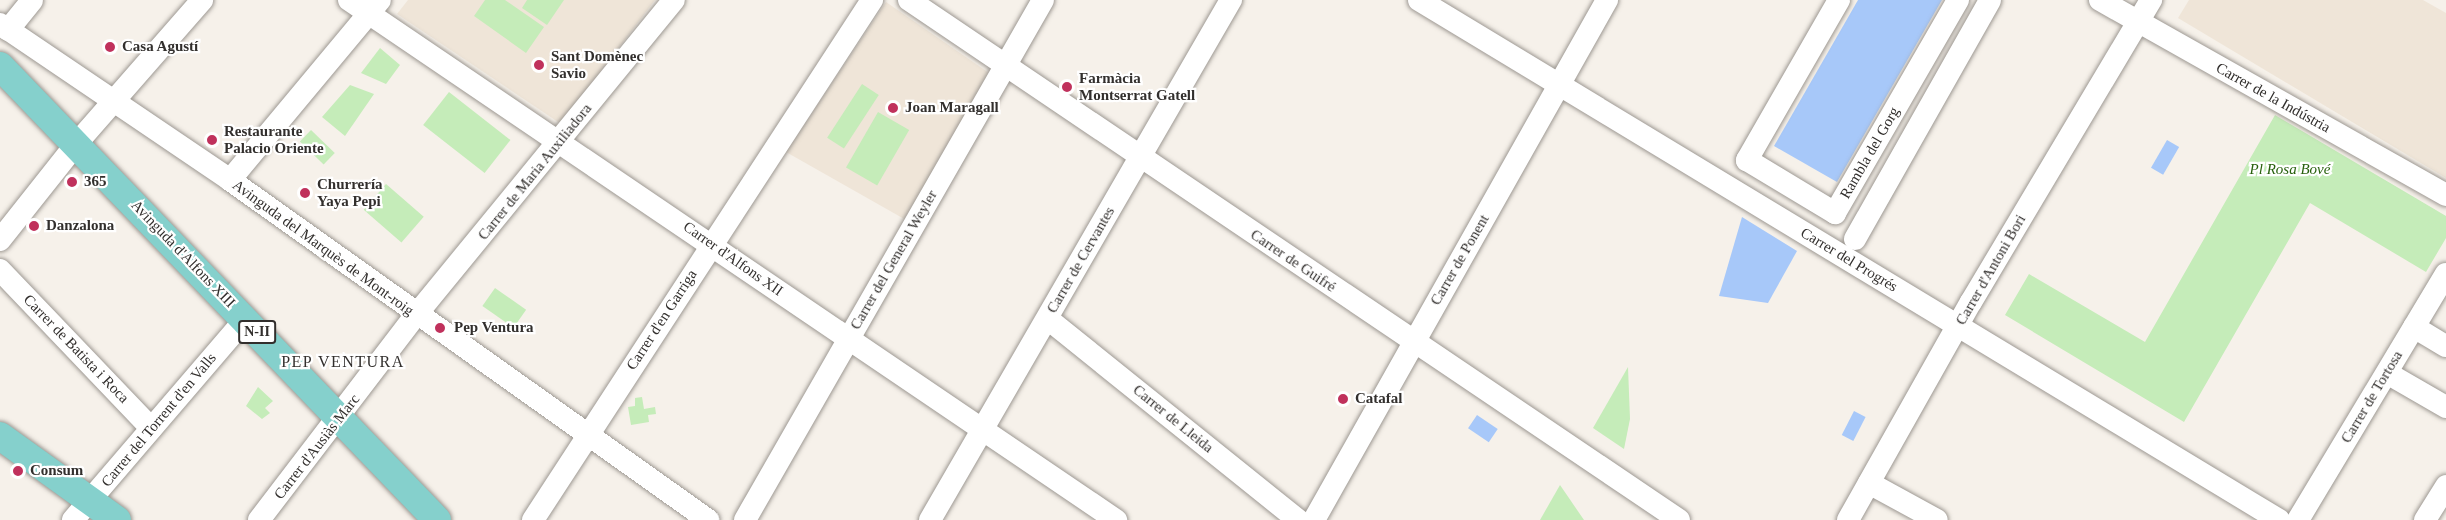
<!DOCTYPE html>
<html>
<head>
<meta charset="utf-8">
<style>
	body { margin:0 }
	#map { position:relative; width:2446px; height:520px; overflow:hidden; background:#f6f1ea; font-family:Georgia,serif }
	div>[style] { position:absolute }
	.built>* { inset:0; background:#efe5d8 }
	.green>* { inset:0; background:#c5ecb9; transform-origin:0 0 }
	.water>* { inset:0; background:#a7c8f9; transform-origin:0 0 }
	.roads { filter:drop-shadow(0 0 2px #9d9892) drop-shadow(0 0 2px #9d9892) }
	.minor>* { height:22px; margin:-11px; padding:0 11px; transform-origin:11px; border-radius:11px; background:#fff }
	.major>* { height:28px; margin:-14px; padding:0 14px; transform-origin:14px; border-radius:14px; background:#85d0cc }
	.dots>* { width:16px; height:16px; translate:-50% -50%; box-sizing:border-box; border:3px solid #fff; border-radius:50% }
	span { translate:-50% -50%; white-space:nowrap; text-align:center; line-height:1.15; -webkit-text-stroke:4.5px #fff; paint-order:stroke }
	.shield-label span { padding:2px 4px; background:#fff; border:2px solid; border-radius:4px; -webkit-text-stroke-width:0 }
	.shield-label { font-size:14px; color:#322f2d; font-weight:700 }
	.poi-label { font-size:15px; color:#322f2d; font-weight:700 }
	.left { translate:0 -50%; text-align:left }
	.street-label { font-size:15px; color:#322f2d }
	.park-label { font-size:15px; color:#27600c; font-style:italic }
	.neighbourhood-label { font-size:16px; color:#322f2d; letter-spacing:1.5px }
</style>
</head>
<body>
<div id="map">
	<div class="built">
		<div style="clip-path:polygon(408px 0,655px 0,561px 124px,397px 14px)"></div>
		<div style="clip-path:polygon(2189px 0,2423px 0,2446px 13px,2446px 178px,2178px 18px)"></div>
		<div style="clip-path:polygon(886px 2px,989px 73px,906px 220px,786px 152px)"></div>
	</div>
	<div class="green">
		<div style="clip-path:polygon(485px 0,505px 0,544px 27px,526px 53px,474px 16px)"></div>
		<div style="clip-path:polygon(527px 0,564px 0,547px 25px,522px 8px)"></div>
		<div style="clip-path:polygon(380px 48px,400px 65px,386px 84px,361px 73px)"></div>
		<div style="left:862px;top:84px;width:20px;height:64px;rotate:33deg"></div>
		<div style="clip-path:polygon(350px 85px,374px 94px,345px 136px,322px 117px)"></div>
		<div style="left:449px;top:92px;width:78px;height:42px;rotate:38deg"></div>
		<div style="left:878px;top:112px;width:36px;height:64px;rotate:30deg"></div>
		<div style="clip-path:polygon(2275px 115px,2446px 216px,2446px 238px,2426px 272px,2310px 203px,2184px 422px,2005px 315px,2029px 274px,2145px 342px)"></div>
		<div style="left:311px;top:130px;width:33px;height:16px;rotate:44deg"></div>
		<div style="left:386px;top:184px;width:50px;height:34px;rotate:41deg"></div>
		<div style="left:495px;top:288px;width:38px;height:22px;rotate:35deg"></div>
		<div style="clip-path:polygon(1628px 367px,1630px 419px,1624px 449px,1593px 428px)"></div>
		<div style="clip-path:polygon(258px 387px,273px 401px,265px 408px,270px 413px,262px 419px,246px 406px)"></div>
		<div style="clip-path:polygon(642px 397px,644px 409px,655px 407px,656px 414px,648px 415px,649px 422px,631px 425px,628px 407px,635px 406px,635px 398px)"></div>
		<div style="clip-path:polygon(1560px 485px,1584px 520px,1540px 520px)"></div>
	</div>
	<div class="water">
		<div style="clip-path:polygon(1858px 0,1942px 0,1837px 182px,1774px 146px)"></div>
		<div style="left:2167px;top:140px;width:14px;height:32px;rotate:30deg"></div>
		<div style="clip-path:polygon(1742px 217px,1797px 251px,1768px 303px,1719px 296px)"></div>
		<div style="left:1854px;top:411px;width:13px;height:27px;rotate:27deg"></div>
		<div style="left:1477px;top:415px;width:25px;height:16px;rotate:34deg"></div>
	</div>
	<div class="roads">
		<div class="minor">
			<div style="left:349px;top:0;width:927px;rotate:34.14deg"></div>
			<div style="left:909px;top:0;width:929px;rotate:34.03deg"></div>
			<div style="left:1419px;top:0;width:1005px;rotate:31.16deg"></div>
			<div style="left:1839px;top:0;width:185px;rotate:119.9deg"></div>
			<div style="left:1747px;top:160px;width:103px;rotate:31.1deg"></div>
			<div style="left:1835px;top:213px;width:246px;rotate:-60deg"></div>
			<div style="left:2100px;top:0;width:397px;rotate:29.4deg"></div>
			<div style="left:0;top:24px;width:278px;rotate:34.1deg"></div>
			<div style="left:230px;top:180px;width:587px;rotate:35.42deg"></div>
			<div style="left:8px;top:30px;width:38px;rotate:-51deg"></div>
			<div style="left:230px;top:180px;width:234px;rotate:-50.2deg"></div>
			<div style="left:1855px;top:239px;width:274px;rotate:-60.5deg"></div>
			<div style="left:0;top:240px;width:124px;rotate:-51.6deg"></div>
			<div style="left:77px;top:143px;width:190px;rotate:-48.8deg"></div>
			<div style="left:0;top:270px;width:219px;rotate:46.3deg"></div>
			<div style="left:1048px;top:319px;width:321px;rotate:38.8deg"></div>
			<div style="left:2414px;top:327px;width:37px;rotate:31deg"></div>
			<div style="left:2387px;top:373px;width:68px;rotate:30deg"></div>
			<div style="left:1869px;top:483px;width:77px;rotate:28.6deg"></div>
			<div style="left:73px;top:520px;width:265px;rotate:-49.4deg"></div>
			<div style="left:259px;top:520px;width:258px;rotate:-52.6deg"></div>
			<div style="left:416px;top:315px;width:407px;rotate:-50.7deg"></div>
			<div style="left:533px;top:520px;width:621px;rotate:-56.9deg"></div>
			<div style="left:745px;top:520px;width:599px;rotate:-60.18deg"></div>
			<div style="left:930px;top:520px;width:601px;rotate:-59.94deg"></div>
			<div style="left:1314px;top:520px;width:597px;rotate:-60.6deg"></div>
			<div style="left:1848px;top:520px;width:250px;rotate:-60.6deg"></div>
			<div style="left:1971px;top:302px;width:352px;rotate:-59.2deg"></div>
			<div style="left:2298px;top:520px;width:287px;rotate:-59deg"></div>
			<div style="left:2425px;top:520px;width:40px;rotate:-58deg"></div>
		</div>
		<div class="major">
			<div style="left:0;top:66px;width:630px;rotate:46.09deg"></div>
			<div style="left:0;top:436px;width:144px;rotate:35.7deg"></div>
		</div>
	</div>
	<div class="dots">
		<div style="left:110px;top:47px;background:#c0315c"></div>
		<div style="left:539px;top:65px;background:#c0315c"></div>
		<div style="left:1067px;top:87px;background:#c0315c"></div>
		<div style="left:893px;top:108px;background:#c0315c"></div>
		<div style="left:212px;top:140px;background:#c0315c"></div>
		<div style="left:72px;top:182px;background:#c0315c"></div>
		<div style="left:305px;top:193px;background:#c0315c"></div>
		<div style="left:34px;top:226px;background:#c0315c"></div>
		<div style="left:440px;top:328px;background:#c0315c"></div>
		<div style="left:1343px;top:399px;background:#c0315c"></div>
		<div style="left:18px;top:471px;background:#c0315c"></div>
	</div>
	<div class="shield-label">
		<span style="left:257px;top:332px">N-II</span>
	</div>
	<div class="poi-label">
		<span class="left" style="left:122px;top:47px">Casa Agustí</span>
		<span class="left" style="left:551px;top:65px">Sant Domènec<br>Savio</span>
		<span class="left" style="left:1079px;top:87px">Farmàcia<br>Montserrat Gatell</span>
		<span class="left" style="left:905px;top:108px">Joan Maragall</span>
		<span class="left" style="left:224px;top:140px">Restaurante<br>Palacio Oriente</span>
		<span class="left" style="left:84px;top:182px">365</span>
		<span class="left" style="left:317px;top:193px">Churrería<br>Yaya Pepi</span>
		<span class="left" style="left:46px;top:226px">Danzalona</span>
		<span class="left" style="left:454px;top:328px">Pep Ventura</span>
		<span class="left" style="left:1355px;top:399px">Catafal</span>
		<span class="left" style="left:30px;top:471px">Consum</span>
	</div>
	<div class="street-label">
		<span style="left:2273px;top:98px;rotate:29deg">Carrer de la Indústria</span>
		<span style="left:1870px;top:153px;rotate:-60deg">Rambla del Gorg</span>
		<span style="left:535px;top:172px;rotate:-51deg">Carrer de Maria Auxiliadora</span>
		<span style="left:323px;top:248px;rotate:36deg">Avinguda del Marquès de Mont-roig</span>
		<span style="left:183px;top:254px;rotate:46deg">Avinguda d'Alfons XIII</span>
		<span style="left:733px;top:259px;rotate:35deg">Carrer d'Alfons XII</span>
		<span style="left:894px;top:260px;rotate:-60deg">Carrer del General Weyler</span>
		<span style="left:1081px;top:260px;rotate:-60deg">Carrer de Cervantes</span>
		<span style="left:1460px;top:260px;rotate:-60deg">Carrer de Ponent</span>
		<span style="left:1849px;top:260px;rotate:31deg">Carrer del Progrés</span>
		<span style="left:1293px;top:261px;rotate:34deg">Carrer de Guifré</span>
		<span style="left:1991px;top:270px;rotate:-60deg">Carrer d'Antoni Bori</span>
		<span style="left:662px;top:320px;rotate:-57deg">Carrer d'en Garriga</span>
		<span style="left:76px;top:349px;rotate:46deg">Carrer de Batista i Roca</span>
		<span style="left:2372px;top:397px;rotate:-59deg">Carrer de Tortosa</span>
		<span style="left:1173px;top:419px;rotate:39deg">Carrer de Lleida</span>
		<span style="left:159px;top:420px;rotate:-50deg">Carrer del Torrent d'en Valls</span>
		<span style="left:317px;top:447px;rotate:-52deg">Carrer d'Ausiàs Marc</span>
	</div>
	<div class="park-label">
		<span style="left:2290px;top:170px">Pl Rosa Bové</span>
	</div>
	<div class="neighbourhood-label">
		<span style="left:343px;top:362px">PEP VENTURA</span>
	</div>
</div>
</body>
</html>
